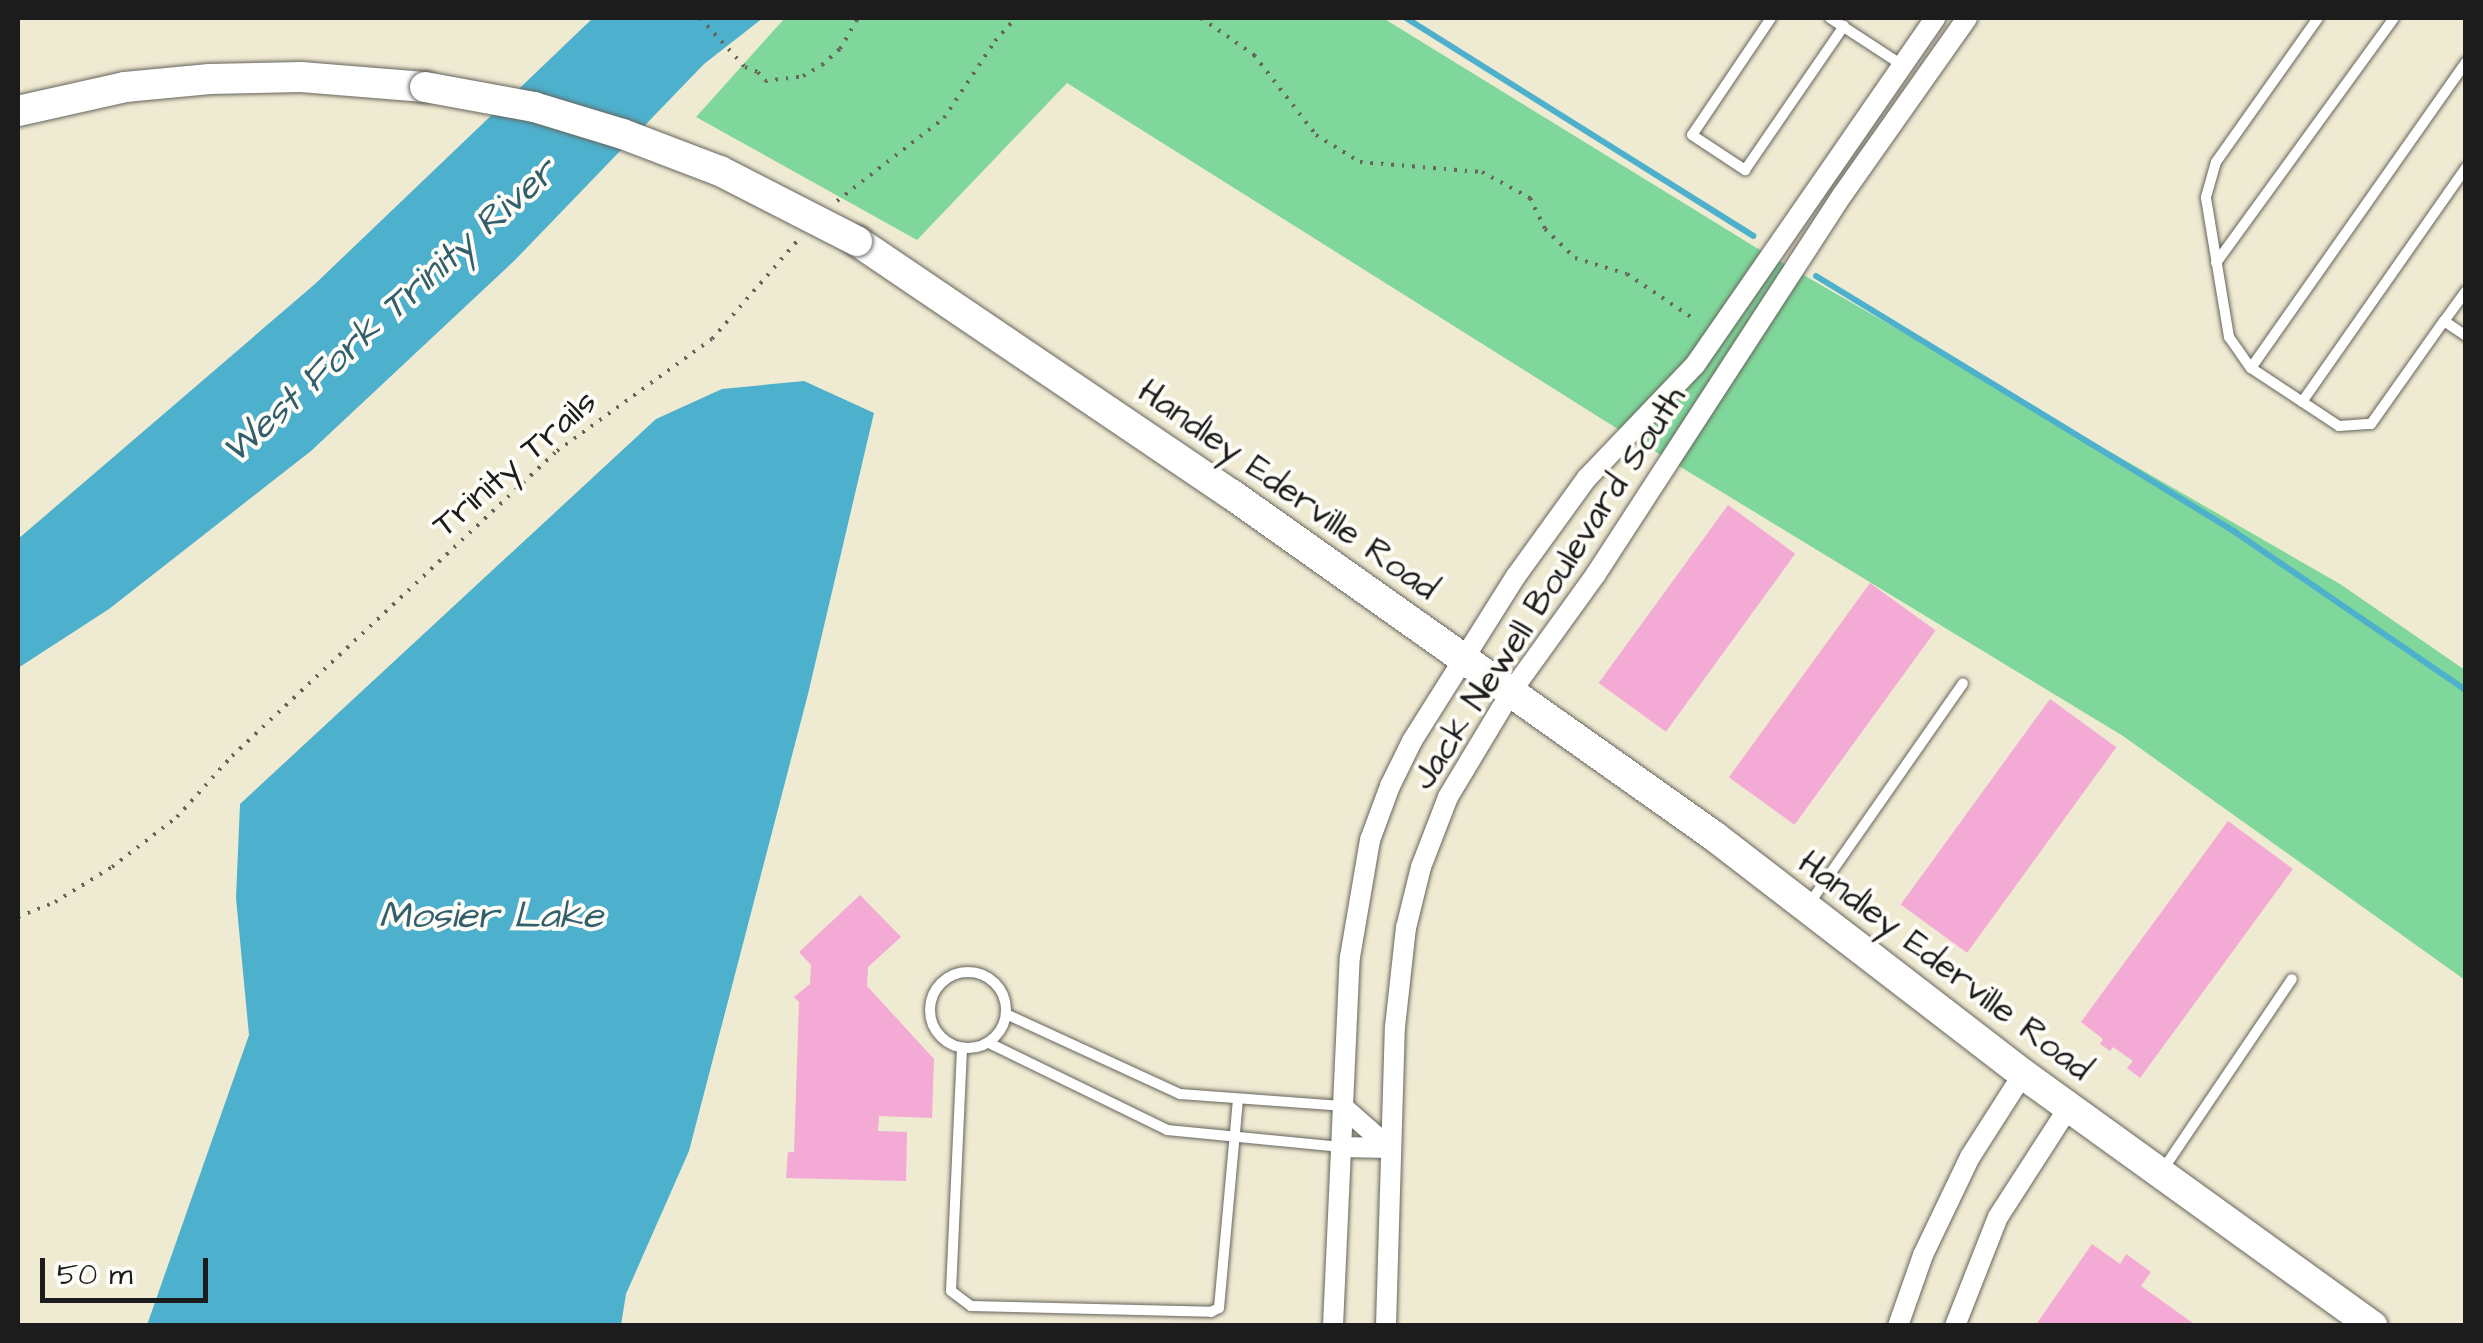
<!DOCTYPE html>
<html>
<head>
<meta charset="utf-8">
<style>
	body { margin:0 }
	#map { position:relative; width:2483px; height:1343px; overflow:hidden; background:#efead2; font-family:"Architects Daughter",sans-serif }
	div>[style] { position:absolute }
	.green>* { inset:0; background:#80d79b }
	.water>* { inset:0; background:#4db0cc }
	.stream>* { height:6px; margin:-3px; padding:0 3px; transform-origin:3px; border-radius:3px; background:#4db0cc }
	.building>* { inset:0; background:#f3aad4; transform-origin:0 0 }
	.path>* { height:4px; margin-top:-2px; transform-origin:0; background:repeating-linear-gradient(90deg,#66645c 0 2.5px,transparent 0 10.5px) }
	.roads { filter:drop-shadow(0 0 2px #66645c) drop-shadow(0 0 2px #66645c) }
	.lane>* { height:10px; margin:-5px; padding:0 5px; transform-origin:5px; border-radius:5px; background:#fff }
	.lane>.ring { margin:-5px; padding:0; box-sizing:content-box; background:none; border:10px solid #fff; border-radius:50% }
	.street>* { height:20px; margin:-10px; padding:0 10px; transform-origin:10px; border-radius:10px; background:#fff }
	.secondary>* { height:30px; margin:-15px; padding:0 15px; transform-origin:15px; border-radius:15px; background:#fff }
	.bridges { filter:drop-shadow(0 0 2px #66645c) drop-shadow(0 0 2px #66645c) }
	.secondary-bridge>* { height:30px; margin:-15px; padding:0 15px; transform-origin:15px; border-radius:15px; background:#fff }
	span { translate:-50% -50%; white-space:nowrap; text-align:center; line-height:1.15; -webkit-text-stroke:8px #fdfcf7; paint-order:stroke }
	.street-label { font-size:35px; color:#1c1c1c }
	.water-label { font-size:38px; color:#325f6b; font-style:italic }
	.frame { position:absolute; inset:0; border:20px solid #1c1c1c; pointer-events:none }
	.scale { position:absolute; left:40px; top:1258px; width:168px; height:45px; box-sizing:border-box; border:5px solid #1c1c1c; border-top:0; padding-left:12px; font-size:30px; line-height:35px; white-space:nowrap; color:#1c1c1c; -webkit-text-stroke:8px #fdfcf7; paint-order:stroke }
</style>
</head>
<body>
<div id="map">
	<div class="green">
		<div style="clip-path:polygon(785px 18px,1383px 18px,1760px 250px,2340px 584px,2465px 670px,2465px 980px,2123px 736px,1605px 421px,1067px 83px,917px 240px,696px 117px)"></div>
	</div>
	<div class="water">
		<div style="clip-path:polygon(593px 18px,763px 18px,704px 64px,515px 260px,311px 451px,109px 609px,18px 668px,18px 539px,315px 284px)"></div>
		<div style="clip-path:polygon(804px 381px,874px 413px,808px 694px,689px 1151px,626px 1294px,621px 1325px,147px 1325px,249px 1035px,236px 898px,240px 804px,656px 419px,722px 389px)"></div>
	</div>
	<div class="stream">
		<div style="left:1406px;top:18px;width:410px;rotate:32.1deg"></div>
		<div style="left:1816px;top:276px;width:491px;rotate:31.4deg"></div>
		<div style="left:2235px;top:532px;width:280px;rotate:34.4deg"></div>
	</div>
	<div class="building">
		<div style="left:1728px;top:505px;width:83px;height:220px;rotate:36deg"></div>
		<div style="left:1870px;top:583px;width:81px;height:240px;rotate:36deg"></div>
		<div style="left:2050px;top:699px;width:82px;height:254px;rotate:36deg"></div>
		<div style="clip-path:polygon(2228px 821px,2293px 869px,2140px 1078px,2127px 1068px,2133px 1061px,2113px 1047px,2110px 1051px,2100px 1044px,2103px 1039px,2081px 1022px)"></div>
		<div style="clip-path:polygon(860px 895px,901px 937px,868px 967px,867px 986px,934px 1059px,932px 1118px,879px 1116px,878px 1131px,907px 1132px,906px 1181px,786px 1178px,788px 1152px,794px 1152px,799px 1002px,794px 997px,810px 984px,811px 965px,799px 952px)"></div>
		<div style="clip-path:polygon(2092px 1244px,2120px 1264px,2126px 1254px,2151px 1272px,2141px 1286px,2197px 1326px,2035px 1326px)"></div>
	</div>
	<div class="path">
		<div style="left:700px;top:18px;width:67px;rotate:47.4deg"></div>
		<div style="left:745px;top:67px;width:14px;rotate:21deg"></div>
		<div style="left:758px;top:72px;width:11px;rotate:52deg"></div>
		<div style="left:765px;top:81px;width:38px;rotate:-7deg"></div>
		<div style="left:803px;top:76px;width:22px;rotate:-30deg"></div>
		<div style="left:822px;top:65px;width:24px;rotate:-42deg"></div>
		<div style="left:840px;top:49px;width:36px;rotate:-60deg"></div>
		<div style="left:1201px;top:18px;width:65px;rotate:34.9deg"></div>
		<div style="left:1254px;top:55px;width:101px;rotate:52.2deg"></div>
		<div style="left:1316px;top:135px;width:52px;rotate:31.5deg"></div>
		<div style="left:1360px;top:162px;width:122px;rotate:4.7deg"></div>
		<div style="left:1482px;top:172px;width:55px;rotate:28.4deg"></div>
		<div style="left:1530px;top:198px;width:34px;rotate:64deg"></div>
		<div style="left:1545px;top:229px;width:42px;rotate:44deg"></div>
		<div style="left:1575px;top:258px;width:54px;rotate:17.1deg"></div>
		<div style="left:1627px;top:274px;width:84px;rotate:33.9deg"></div>
		<div style="left:837px;top:201px;width:135px;rotate:-37.8deg"></div>
		<div style="left:944px;top:118px;width:92px;rotate:-56.5deg"></div>
		<div style="left:995px;top:41px;width:31px;rotate:-48deg"></div>
		<div style="left:18px;top:917px;width:40px;rotate:-22deg"></div>
		<div style="left:55px;top:902px;width:67px;rotate:-31.6deg"></div>
		<div style="left:112px;top:867px;width:82px;rotate:-37.6deg"></div>
		<div style="left:177px;top:817px;width:82px;rotate:-48deg"></div>
		<div style="left:232px;top:756px;width:446px;rotate:-43.2deg"></div>
		<div style="left:557px;top:451px;width:191px;rotate:-35.9deg"></div>
		<div style="left:712px;top:339px;width:131px;rotate:-49deg"></div>
	</div>
	<div class="roads">
		<div class="lane">
			<div style="left:1771px;top:18px;width:141px;rotate:124deg"></div>
			<div style="left:1692px;top:135px;width:64px;rotate:33.4deg"></div>
			<div style="left:1745px;top:170px;width:175px;rotate:-55.5deg"></div>
			<div style="left:1830px;top:18px;width:86px;rotate:33.1deg"></div>
			<div style="left:2318px;top:18px;width:176px;rotate:125.3deg"></div>
			<div style="left:2216px;top:162px;width:37px;rotate:106deg"></div>
			<div style="left:2206px;top:198px;width:141px;rotate:80.6deg"></div>
			<div style="left:2229px;top:337px;width:38px;rotate:55deg"></div>
			<div style="left:2251px;top:368px;width:105px;rotate:33.4deg"></div>
			<div style="left:2339px;top:426px;width:32px;rotate:-4deg"></div>
			<div style="left:2371px;top:424px;width:126px;rotate:-54.7deg"></div>
			<div style="left:2216px;top:263px;width:303px;rotate:-54deg"></div>
			<div style="left:2466px;top:291px;width:37px;rotate:126deg"></div>
			<div style="left:2444px;top:321px;width:27px;rotate:34deg"></div>
			<div style="left:2251px;top:368px;width:374px;rotate:-54.9deg"></div>
			<div style="left:2302px;top:402px;width:286px;rotate:-55deg"></div>
			<div style="left:1809px;top:904px;width:269px;rotate:-55.1deg"></div>
			<div class="ring" style="left:930px;top:972px;width:66px;height:66px"></div>
			<div style="left:1006px;top:1014px;width:192px;rotate:24.7deg"></div>
			<div style="left:1180px;top:1094px;width:162px;rotate:4.2deg"></div>
			<div style="left:989px;top:1043px;width:198px;rotate:26deg"></div>
			<div style="left:1167px;top:1130px;width:175px;rotate:5.6deg"></div>
			<div style="left:962px;top:1049px;width:242px;rotate:92.6deg"></div>
			<div style="left:951px;top:1291px;width:25px;rotate:37deg"></div>
			<div style="left:971px;top:1306px;width:240px;rotate:1.4deg"></div>
			<div style="left:1211px;top:1312px;width:9px;rotate:-27deg"></div>
			<div style="left:1219px;top:1308px;width:209px;rotate:-84.8deg"></div>
			<div style="left:2164px;top:1168px;width:228px;rotate:-55.9deg"></div>
		</div>
		<div class="street">
			<div style="left:1342px;top:1106px;width:64px;rotate:41.2deg"></div>
			<div style="left:1341px;top:1147px;width:49px;rotate:1.2deg"></div>
			<div style="left:1333px;top:1326px;width:369px;rotate:-87.4deg"></div>
			<div style="left:1350px;top:957px;width:119px;rotate:-80.3deg"></div>
			<div style="left:1370px;top:840px;width:58px;rotate:-69.7deg"></div>
			<div style="left:1390px;top:786px;width:50px;rotate:-63.9deg"></div>
			<div style="left:1412px;top:741px;width:195px;rotate:-57.8deg"></div>
			<div style="left:1516px;top:576px;width:121px;rotate:-54.1deg"></div>
			<div style="left:1587px;top:478px;width:156px;rotate:-46.3deg"></div>
			<div style="left:1695px;top:365px;width:422px;rotate:-55.3deg"></div>
			<div style="left:1386px;top:1326px;width:299px;rotate:-88.3deg"></div>
			<div style="left:1395px;top:1027px;width:100px;rotate:-83.7deg"></div>
			<div style="left:1406px;top:928px;width:63px;rotate:-76.2deg"></div>
			<div style="left:1421px;top:867px;width:75px;rotate:-68.9deg"></div>
			<div style="left:1448px;top:797px;width:122px;rotate:-59deg"></div>
			<div style="left:1511px;top:692px;width:145px;rotate:-54.2deg"></div>
			<div style="left:1596px;top:574px;width:453px;rotate:-57deg"></div>
			<div style="left:1843px;top:194px;width:215px;rotate:-54.8deg"></div>
			<div style="left:1898px;top:1326px;width:75px;rotate:-70.6deg"></div>
			<div style="left:1923px;top:1255px;width:109px;rotate:-64.4deg"></div>
			<div style="left:1970px;top:1157px;width:98px;rotate:-57.4deg"></div>
			<div style="left:1955px;top:1326px;width:117px;rotate:-68.5deg"></div>
			<div style="left:1998px;top:1217px;width:131px;rotate:-57.2deg"></div>
		</div>
		<div class="secondary">
			<div style="left:18px;top:111px;width:110px;rotate:-12.6deg"></div>
			<div style="left:125px;top:87px;width:85px;rotate:-5.4deg"></div>
			<div style="left:210px;top:79px;width:91px;rotate:-1.3deg"></div>
			<div style="left:301px;top:77px;width:124px;rotate:4.6deg"></div>
			<div style="left:857px;top:241px;width:452px;rotate:34.1deg"></div>
			<div style="left:1231px;top:494px;width:592px;rotate:35.3deg"></div>
			<div style="left:1714px;top:836px;width:390px;rotate:37.6deg"></div>
			<div style="left:2023px;top:1074px;width:431px;rotate:35.8deg"></div>
		</div>
	</div>
	<div class="bridges">
		<div class="secondary-bridge">
			<div style="left:425px;top:87px;width:111px;rotate:10.4deg"></div>
			<div style="left:534px;top:107px;width:93px;rotate:16.9deg"></div>
			<div style="left:623px;top:134px;width:104px;rotate:20.9deg"></div>
			<div style="left:720px;top:171px;width:154px;rotate:27.1deg"></div>
		</div>
	</div>
	<div class="street-label">
		<span style="left:515px;top:464px;rotate:-41deg">Trinity Trails</span>
		<span style="left:1288px;top:490px;rotate:35deg">Handley Ederville Road</span>
		<span style="left:1549px;top:588px;rotate:-57deg">Jack Newell Boulevard South</span>
		<span style="left:1945px;top:966px;rotate:37deg">Handley Ederville Road</span>
	</div>
	<div class="water-label">
		<span style="left:390px;top:312px;rotate:-42deg">West Fork Trinity River</span>
		<span style="left:491px;top:917px">Mosier Lake</span>
	</div>
	<div class="frame"></div>
	<div class="scale">50 m</div>
</div>
</body>
</html>
